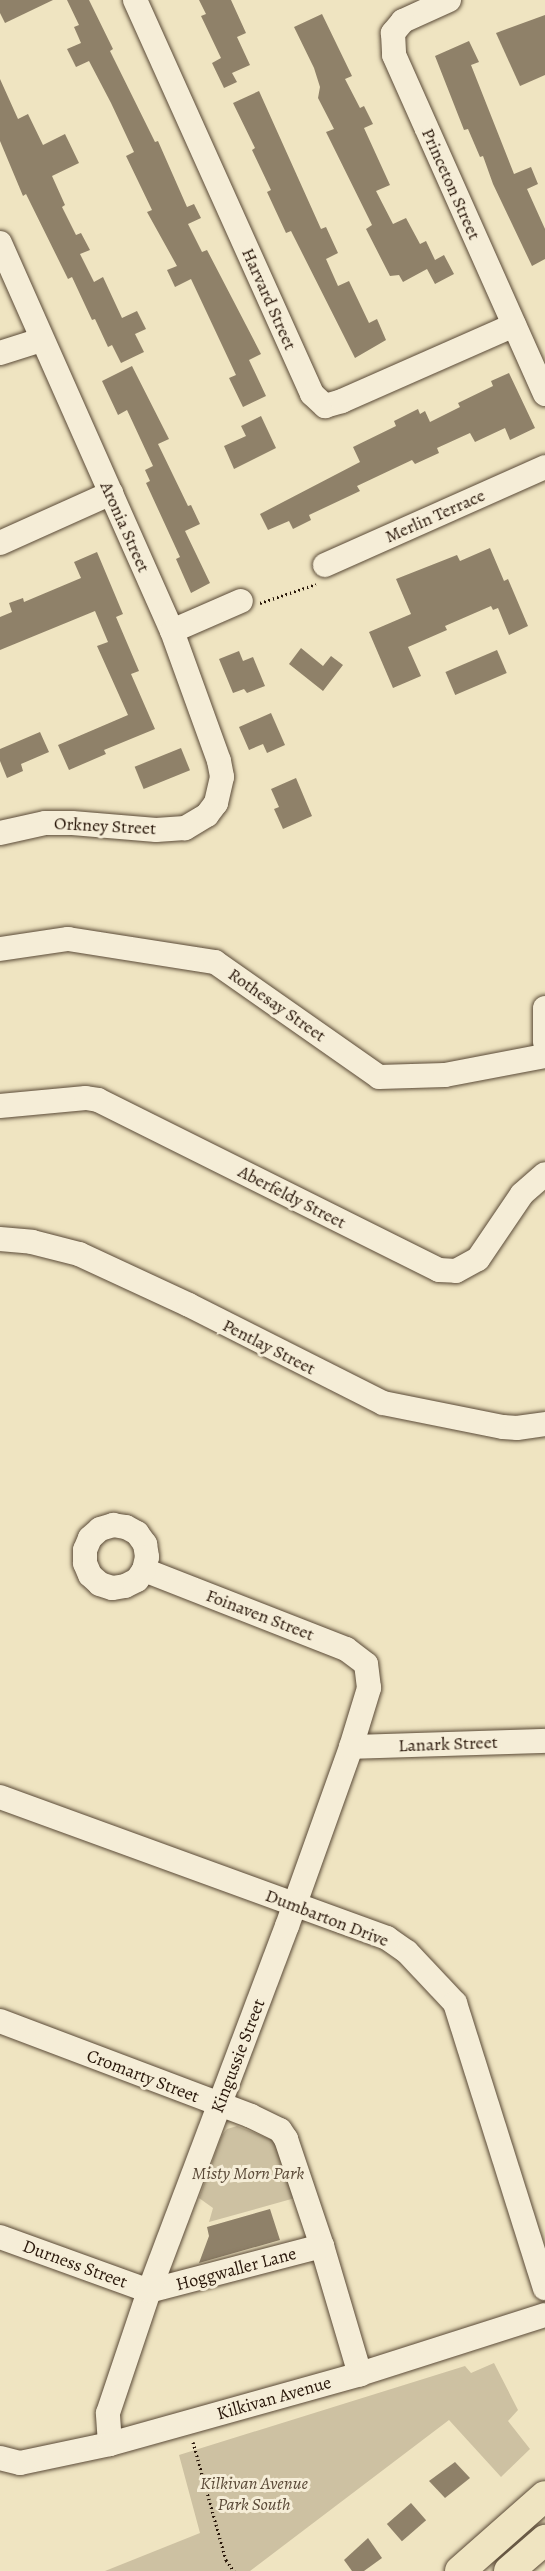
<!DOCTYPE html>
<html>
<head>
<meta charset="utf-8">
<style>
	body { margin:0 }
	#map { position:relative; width:545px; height:2571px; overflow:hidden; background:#efe4c1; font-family:Alegreya,serif }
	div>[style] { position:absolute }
	.green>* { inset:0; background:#cdc1a2 }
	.building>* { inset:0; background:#8f8169; transform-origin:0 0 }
	.path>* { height:3px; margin-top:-1.5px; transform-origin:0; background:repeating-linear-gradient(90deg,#281609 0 1.5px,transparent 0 4.5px) }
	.roads { filter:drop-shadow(0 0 2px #5a4a37) drop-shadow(0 0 2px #5a4a37) }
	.minor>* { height:24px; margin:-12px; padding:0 12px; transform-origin:12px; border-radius:12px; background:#f5edd7 }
	.major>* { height:30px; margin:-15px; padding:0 15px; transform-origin:15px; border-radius:15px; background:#efe4c1 }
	span { translate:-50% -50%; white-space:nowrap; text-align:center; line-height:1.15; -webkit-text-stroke:6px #f5edd7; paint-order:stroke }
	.street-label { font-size:18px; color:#281609 }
	.park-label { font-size:18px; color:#5a4937; font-style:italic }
</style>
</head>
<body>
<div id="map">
	<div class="green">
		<div style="clip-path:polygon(237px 2126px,275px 2141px,295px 2198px,209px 2222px,213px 2208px,199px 2198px,222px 2135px,227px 2129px)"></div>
		<div style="clip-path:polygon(494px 2363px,518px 2410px,508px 2421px,530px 2449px,501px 2477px,449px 2420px,250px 2571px,105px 2571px,200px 2533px,179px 2455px,465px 2366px,471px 2373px)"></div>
	</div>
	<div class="building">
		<div style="clip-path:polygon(0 0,53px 0,5px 23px,0 13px)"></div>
		<div style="clip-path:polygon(67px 0,89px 0,113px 49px,110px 51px,155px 142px,158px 141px,187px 207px,194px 204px,201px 218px,188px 224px,202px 252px,207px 250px,261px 354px,249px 360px,266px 396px,243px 407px,229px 378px,236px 375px,191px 279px,175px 287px,167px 270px,177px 266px,147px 212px,152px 210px,126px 156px,134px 152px,111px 103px,89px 61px,76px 67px,67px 49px,81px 43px,74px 27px,79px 25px)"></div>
		<div style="clip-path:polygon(199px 0,231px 0,246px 33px,237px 37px,250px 65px,232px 73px,237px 82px,224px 88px,212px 63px,221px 58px,201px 16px,206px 14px)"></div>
		<div style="clip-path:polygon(322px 14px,352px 76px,345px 79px,360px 108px,364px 106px,373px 124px,364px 128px,390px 185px,376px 191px,393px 224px,406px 218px,420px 244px,426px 241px,435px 260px,444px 255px,454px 274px,435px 284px,427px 269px,403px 282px,399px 275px,390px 276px,366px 229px,372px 225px,326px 132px,334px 129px,318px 98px,320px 87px,314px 68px,294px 27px)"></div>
		<div style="clip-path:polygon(545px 15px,545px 75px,520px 86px,496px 33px)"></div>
		<div style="clip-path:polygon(469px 41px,479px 62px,471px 65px,514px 174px,531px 167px,538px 184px,527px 189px,545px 229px,545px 259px,532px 266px,493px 184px,483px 156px,480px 157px,468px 129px,464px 130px,435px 56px)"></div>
		<div style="clip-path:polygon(0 79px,18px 119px,28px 114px,43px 145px,65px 134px,79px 163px,52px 176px,65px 205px,62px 207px,76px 235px,81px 233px,90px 250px,80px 254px,94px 282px,103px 277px,122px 318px,137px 311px,146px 329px,135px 334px,144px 352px,121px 363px,112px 345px,108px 347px,95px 319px,92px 320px,72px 277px,68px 279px,26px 194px,23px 196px,0 141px)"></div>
		<div style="clip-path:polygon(259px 91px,321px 229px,326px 227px,338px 253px,326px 259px,338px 286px,349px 281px,369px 323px,377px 319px,386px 340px,355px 358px,291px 231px,286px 233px,267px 192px,271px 190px,252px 150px,255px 148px,233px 103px)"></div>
		<div style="clip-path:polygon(132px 366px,169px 439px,158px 444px,188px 506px,191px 505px,200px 524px,185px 531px,210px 583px,191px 593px,176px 559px,180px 557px,146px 483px,150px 481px,145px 470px,153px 466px,127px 410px,118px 415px,102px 381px)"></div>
		<div style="clip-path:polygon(509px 373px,535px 428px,510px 440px,505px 428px,475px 442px,470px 433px,437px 448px,439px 453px,415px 464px,412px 460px,357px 486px,360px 491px,309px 515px,311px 520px,293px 529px,289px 521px,268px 530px,260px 514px,360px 462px,353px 447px,396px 426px,394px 421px,418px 409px,420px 414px,425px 411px,430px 422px,460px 407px,458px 403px,493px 386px,491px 381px)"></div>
		<div style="clip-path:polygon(261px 416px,276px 448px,234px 469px,224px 446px,246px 436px,241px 426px)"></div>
		<div style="clip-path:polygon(490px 548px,504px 581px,508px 579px,528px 626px,509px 635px,498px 608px,493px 610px,491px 606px,445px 626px,447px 630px,408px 647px,421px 676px,393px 688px,369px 632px,411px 614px,396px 579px,457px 555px,460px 561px)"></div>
		<div style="clip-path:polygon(97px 552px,123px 614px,116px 617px,139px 671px,131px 674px,155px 729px,104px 750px,106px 754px,69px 770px,58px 745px,128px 715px,97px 646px,108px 642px,95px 611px,0 650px,0 617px,12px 612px,9px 603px,23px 598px,24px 602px,81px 578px,74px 562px)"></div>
		<div style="clip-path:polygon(301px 648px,323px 666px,331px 656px,343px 665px,323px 691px,289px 664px)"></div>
		<div style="left:497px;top:650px;width:25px;height:56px;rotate:67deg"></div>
		<div style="clip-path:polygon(239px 651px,243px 661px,253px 657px,265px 686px,247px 693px,244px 689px,233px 693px,219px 659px)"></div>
		<div style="clip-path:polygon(271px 713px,285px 745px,267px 753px,263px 744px,249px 750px,239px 727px)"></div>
		<div style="clip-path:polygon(40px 732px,49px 752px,21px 764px,23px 771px,7px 778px,0 761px,0 749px)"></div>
		<div style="left:181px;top:748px;width:24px;height:50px;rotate:68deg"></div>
		<div style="clip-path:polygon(296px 778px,312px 816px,283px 829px,274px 809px,279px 807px,271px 789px)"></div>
		<div style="clip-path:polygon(270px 2209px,280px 2240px,199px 2263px,209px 2236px,207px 2227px)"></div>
		<div style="clip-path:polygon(455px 2462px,470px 2478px,445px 2498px,429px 2481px)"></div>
		<div style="left:411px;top:2503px;width:23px;height:32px;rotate:49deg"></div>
		<div style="clip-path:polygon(368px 2538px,382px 2558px,364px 2571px,352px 2571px,344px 2560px)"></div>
	</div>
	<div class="path">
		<div style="left:260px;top:603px;width:59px;rotate:-18.7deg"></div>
		<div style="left:193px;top:2442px;width:123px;rotate:74.4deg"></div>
		<div style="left:226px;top:2560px;width:14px;rotate:54deg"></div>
	</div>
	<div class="roads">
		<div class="minor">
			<div style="left:135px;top:0;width:432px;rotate:65.8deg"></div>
			<div style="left:312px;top:394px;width:18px;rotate:43deg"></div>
			<div style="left:325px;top:406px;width:18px;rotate:-16deg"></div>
			<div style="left:342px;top:401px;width:188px;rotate:-23.8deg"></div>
			<div style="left:449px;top:0;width:51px;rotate:155.5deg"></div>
			<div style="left:403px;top:21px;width:16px;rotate:130deg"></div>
			<div style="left:393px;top:33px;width:22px;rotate:87deg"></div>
			<div style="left:394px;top:55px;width:371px;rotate:66deg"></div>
			<div style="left:0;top:243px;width:424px;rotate:66.1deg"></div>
			<div style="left:172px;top:631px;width:138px;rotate:70.1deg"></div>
			<div style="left:219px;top:761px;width:16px;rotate:79deg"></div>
			<div style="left:222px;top:777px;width:27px;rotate:103deg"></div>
			<div style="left:216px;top:803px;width:15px;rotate:127deg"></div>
			<div style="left:207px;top:815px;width:26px;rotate:149deg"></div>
			<div style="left:185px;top:828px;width:29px;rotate:176deg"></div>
			<div style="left:156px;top:830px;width:84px;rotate:-175.2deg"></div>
			<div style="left:72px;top:823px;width:27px;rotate:180deg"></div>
			<div style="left:45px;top:823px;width:46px;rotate:167.5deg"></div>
			<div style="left:0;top:353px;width:43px;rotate:-17.6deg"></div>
			<div style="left:0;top:543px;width:122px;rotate:-24.2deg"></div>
			<div style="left:325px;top:565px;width:241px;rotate:-24deg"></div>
			<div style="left:172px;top:631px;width:75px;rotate:-23.5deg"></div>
			<div style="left:0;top:949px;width:69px;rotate:-8.4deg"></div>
			<div style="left:68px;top:939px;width:149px;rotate:8.9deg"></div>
			<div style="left:215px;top:962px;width:200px;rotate:35deg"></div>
			<div style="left:379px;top:1077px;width:66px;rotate:-1.7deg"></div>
			<div style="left:445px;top:1075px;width:102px;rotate:-10.8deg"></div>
			<div style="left:545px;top:1008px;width:34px;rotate:90deg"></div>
			<div style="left:0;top:1106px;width:86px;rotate:-5.3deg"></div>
			<div style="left:86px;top:1098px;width:12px;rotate:9deg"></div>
			<div style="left:98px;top:1100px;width:381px;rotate:26.5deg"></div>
			<div style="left:439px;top:1270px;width:17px;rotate:3deg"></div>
			<div style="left:456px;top:1271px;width:25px;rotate:-29deg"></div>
			<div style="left:478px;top:1259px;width:78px;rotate:-55.9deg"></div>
			<div style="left:522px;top:1194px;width:30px;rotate:-41deg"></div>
			<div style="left:0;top:1239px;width:32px;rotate:5deg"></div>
			<div style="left:32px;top:1242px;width:49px;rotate:14.3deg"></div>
			<div style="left:79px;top:1254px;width:121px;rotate:24.9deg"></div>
			<div style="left:189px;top:1305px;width:217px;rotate:26.8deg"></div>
			<div style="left:383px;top:1403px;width:122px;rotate:11.3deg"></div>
			<div style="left:503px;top:1427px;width:14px;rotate:4deg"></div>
			<div style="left:517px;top:1428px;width:28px;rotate:-8deg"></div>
			<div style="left:351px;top:1747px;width:194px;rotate:-1.8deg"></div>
			<div style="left:0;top:1797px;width:412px;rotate:20deg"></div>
			<div style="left:387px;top:1938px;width:24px;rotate:35deg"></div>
			<div style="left:407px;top:1952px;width:70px;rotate:46.7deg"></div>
			<div style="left:455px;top:2003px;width:299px;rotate:72.5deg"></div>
			<div style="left:0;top:2021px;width:268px;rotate:20.7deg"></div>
			<div style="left:251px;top:2116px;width:32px;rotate:26deg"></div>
			<div style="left:280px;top:2130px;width:11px;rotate:56deg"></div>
			<div style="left:286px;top:2139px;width:113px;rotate:71.4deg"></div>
			<div style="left:322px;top:2246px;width:134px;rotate:73.5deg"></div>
			<div style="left:0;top:2237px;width:158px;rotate:19.9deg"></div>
			<div style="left:149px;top:2291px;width:179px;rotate:-14.6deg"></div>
			<div style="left:110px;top:2444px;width:31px;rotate:-94deg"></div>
			<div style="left:108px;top:2413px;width:129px;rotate:-71.4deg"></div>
			<div style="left:149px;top:2291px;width:390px;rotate:-69.3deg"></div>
			<div style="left:287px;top:1926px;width:190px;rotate:-70.3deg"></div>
			<div style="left:351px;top:1747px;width:62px;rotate:-73deg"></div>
			<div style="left:369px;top:1688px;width:24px;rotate:-97deg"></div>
			<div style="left:366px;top:1664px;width:25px;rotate:-143deg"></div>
			<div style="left:346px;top:1649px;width:217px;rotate:-158.6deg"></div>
			<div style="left:144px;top:1570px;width:12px;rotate:125deg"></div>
			<div style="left:137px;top:1580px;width:13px;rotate:153deg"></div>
			<div style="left:125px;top:1586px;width:13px;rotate:171deg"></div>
			<div style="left:112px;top:1588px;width:13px;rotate:-162deg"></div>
			<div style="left:100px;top:1584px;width:13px;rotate:-138deg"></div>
			<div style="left:90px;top:1575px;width:13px;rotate:-113deg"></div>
			<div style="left:85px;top:1563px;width:13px;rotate:-90deg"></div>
			<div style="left:85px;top:1550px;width:13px;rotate:-67deg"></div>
			<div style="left:90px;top:1538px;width:13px;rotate:-42deg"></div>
			<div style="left:100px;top:1529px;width:14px;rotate:-17deg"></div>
			<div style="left:113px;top:1525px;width:13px;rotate:9deg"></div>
			<div style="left:126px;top:1527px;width:13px;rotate:29deg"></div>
			<div style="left:137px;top:1533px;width:14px;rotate:54deg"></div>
			<div style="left:145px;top:1544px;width:13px;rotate:81deg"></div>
			<div style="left:147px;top:1557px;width:13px;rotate:103deg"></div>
			<div style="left:0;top:2458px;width:21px;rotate:14deg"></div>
			<div style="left:20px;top:2463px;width:92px;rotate:-11.9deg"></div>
			<div style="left:110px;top:2444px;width:260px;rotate:-15.6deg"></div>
			<div style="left:360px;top:2374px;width:194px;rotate:-17.7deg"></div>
		</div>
		<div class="major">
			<div style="left:460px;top:2571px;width:113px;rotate:-41.4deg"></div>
			<div style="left:509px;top:2571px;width:48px;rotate:-40.7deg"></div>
		</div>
	</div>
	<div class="street-label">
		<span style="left:451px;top:184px;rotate:66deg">Princeton Street</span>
		<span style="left:269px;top:299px;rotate:66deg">Harvard Street</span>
		<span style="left:435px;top:516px;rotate:-24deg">Merlin Terrace</span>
		<span style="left:125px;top:527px;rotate:66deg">Aronia Street</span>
		<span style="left:105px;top:826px;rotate:3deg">Orkney Street</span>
		<span style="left:277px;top:1005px;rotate:35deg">Rothesay Street</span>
		<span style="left:292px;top:1197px;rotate:27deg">Aberfeldy Street</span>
		<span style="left:269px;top:1347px;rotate:27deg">Pentlay Street</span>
		<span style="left:260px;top:1615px;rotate:21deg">Foinaven Street</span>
		<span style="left:448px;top:1744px;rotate:-2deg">Lanark Street</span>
		<span style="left:327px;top:1918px;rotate:21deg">Dumbarton Drive</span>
		<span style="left:238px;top:2056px;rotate:-69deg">Kingussie Street</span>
		<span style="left:143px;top:2076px;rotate:21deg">Cromarty Street</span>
		<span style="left:75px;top:2264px;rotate:20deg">Durness Street</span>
		<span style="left:236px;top:2269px;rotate:-15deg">Hoggwaller Lane</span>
		<span style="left:274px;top:2398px;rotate:-16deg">Kilkivan Avenue</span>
	</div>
	<div class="park-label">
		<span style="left:248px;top:2173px">Misty Morn Park</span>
		<span style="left:254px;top:2494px">Kilkivan Avenue<br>Park South</span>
	</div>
</div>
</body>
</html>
